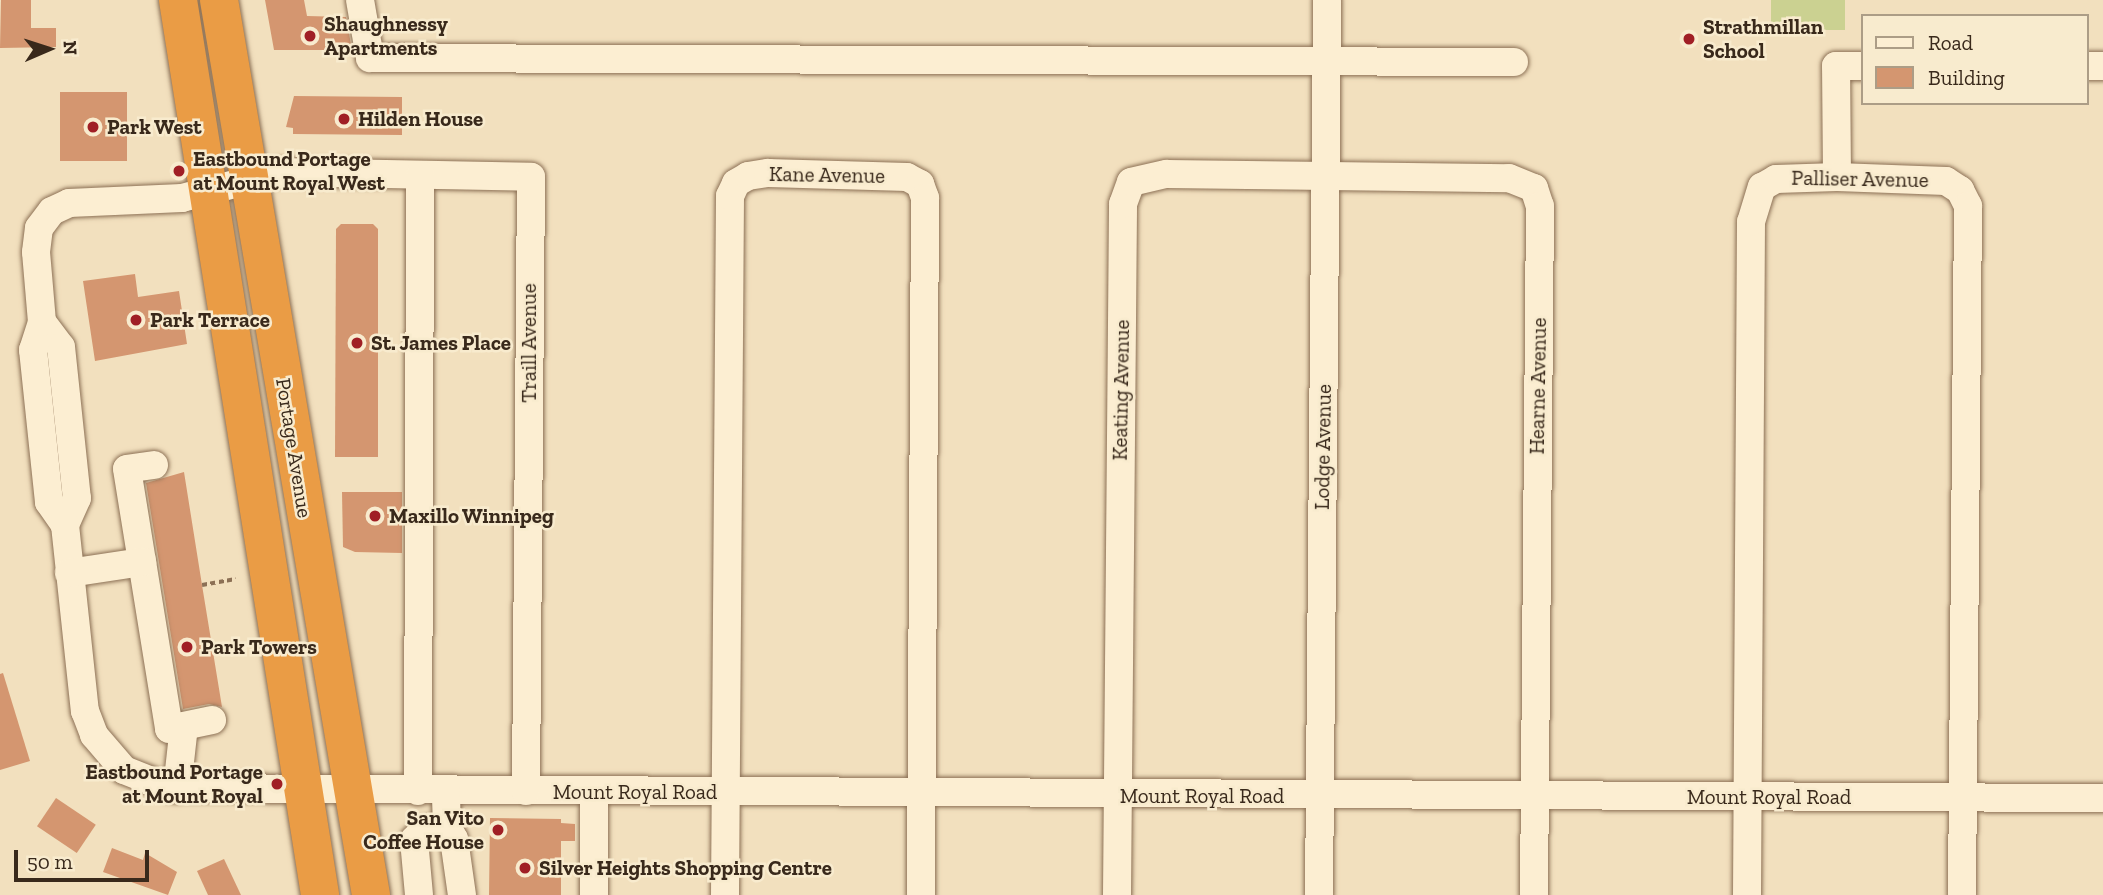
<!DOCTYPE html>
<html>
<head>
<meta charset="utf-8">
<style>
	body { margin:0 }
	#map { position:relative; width:2103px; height:895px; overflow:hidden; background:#f2e0be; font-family:"Zilla Slab",serif }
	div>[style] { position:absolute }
	.green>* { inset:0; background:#cbd191; transform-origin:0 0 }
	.building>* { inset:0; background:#d49670; transform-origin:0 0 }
	.path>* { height:3.5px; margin-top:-1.75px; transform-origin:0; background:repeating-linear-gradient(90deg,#8c7055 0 5px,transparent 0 8.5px) }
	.roads { filter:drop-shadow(0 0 2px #8c7055) drop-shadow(0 0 2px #8c7055) }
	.minor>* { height:28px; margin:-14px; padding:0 14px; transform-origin:14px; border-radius:14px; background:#fceed2 }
	.highway>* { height:38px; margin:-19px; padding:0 19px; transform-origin:19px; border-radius:19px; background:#ea9c45 }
	.dots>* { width:19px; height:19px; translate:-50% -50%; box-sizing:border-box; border:4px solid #f8ebce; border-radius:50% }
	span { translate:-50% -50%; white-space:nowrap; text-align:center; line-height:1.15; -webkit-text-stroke:5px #f8ebce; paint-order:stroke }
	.poi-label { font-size:21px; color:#39291b; font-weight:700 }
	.left { translate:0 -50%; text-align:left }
	.right { translate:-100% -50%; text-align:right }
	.street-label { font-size:21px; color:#39291b }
	.legend { position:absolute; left:1861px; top:14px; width:228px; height:91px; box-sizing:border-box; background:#f8ebce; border:2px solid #ac9d86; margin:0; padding:9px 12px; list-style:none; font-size:21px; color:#39291b }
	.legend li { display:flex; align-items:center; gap:14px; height:35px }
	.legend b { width:35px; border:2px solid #ac9d86 }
	.north { position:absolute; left:14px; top:14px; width:70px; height:70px; -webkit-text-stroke:5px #f8ebce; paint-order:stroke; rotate:87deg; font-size:19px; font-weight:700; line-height:28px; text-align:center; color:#39291b }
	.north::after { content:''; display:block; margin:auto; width:24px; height:32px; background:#39291b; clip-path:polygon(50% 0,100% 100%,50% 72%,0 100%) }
	.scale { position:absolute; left:14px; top:850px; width:135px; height:32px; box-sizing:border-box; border:4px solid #39291b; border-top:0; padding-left:9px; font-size:21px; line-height:24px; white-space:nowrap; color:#39291b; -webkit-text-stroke:5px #f8ebce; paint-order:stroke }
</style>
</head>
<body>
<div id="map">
	<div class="green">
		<div style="left:1771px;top:0;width:74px;height:30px"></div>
	</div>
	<div class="building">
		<div style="clip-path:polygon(1px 0,31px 0,31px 28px,56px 28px,56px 47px,0 48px)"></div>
		<div style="clip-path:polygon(265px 0,304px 0,307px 16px,346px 17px,352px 50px,274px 50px)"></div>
		<div style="left:60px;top:92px;width:67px;height:69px"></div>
		<div style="clip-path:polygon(294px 96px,402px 97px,402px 135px,293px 134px,293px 128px,286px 127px)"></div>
		<div style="clip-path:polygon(341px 224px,373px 224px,378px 229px,378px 457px,335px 457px,336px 229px)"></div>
		<div style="clip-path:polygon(135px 274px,138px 297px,179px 291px,187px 344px,95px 361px,83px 281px)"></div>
		<div style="clip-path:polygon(184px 472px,202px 585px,222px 707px,209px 704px,183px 709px,146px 483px)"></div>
		<div style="clip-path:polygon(342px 492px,402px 492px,402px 553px,355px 552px,343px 547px)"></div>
		<div style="clip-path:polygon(3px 673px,30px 761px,0 770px,0 674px)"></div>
		<div style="left:56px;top:798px;width:48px;height:34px;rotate:34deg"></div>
		<div style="clip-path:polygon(490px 818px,561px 819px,561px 823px,575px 824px,575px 841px,561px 841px,561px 895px,489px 895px)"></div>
		<div style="clip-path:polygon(112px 848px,143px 860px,145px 853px,177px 872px,168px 895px,103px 872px)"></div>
		<div style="clip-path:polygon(224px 859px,241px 895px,208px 895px,197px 871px)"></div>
	</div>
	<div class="path">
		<div style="left:202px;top:585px;width:34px;rotate:-10deg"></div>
	</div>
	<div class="roads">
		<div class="minor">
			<div style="left:360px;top:0;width:59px;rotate:80.2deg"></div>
			<div style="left:370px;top:58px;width:1144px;rotate:0.2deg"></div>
			<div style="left:2087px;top:66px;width:16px"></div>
			<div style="left:1837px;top:177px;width:111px;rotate:-90.5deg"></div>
			<div style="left:1836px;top:66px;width:27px"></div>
			<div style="left:42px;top:322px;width:31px;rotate:53deg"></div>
			<div style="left:61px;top:347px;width:152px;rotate:84deg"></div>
			<div style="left:77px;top:498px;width:30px;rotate:114deg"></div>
			<div style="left:65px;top:525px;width:187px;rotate:83.9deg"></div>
			<div style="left:85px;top:711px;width:26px;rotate:69deg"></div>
			<div style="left:94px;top:735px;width:46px;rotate:49.4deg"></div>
			<div style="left:124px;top:770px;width:48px;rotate:21.8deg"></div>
			<div style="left:169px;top:788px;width:1934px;rotate:0.3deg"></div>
			<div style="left:154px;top:465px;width:27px;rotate:172deg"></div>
			<div style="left:127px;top:469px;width:263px;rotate:80.8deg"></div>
			<div style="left:169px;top:729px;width:44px;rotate:-11.8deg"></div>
			<div style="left:65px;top:525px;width:28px;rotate:-125deg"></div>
			<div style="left:49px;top:502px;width:153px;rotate:-96deg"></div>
			<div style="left:33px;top:350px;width:29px;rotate:-72deg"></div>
			<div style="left:42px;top:322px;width:70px;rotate:-94.9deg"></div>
			<div style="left:36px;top:252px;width:24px;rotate:-83deg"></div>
			<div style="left:39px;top:228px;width:21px;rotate:-53deg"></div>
			<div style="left:52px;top:211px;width:19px;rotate:-25deg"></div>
			<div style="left:69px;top:203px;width:113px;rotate:-2.5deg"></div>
			<div style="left:182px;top:198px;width:101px;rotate:-14.9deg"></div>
			<div style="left:280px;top:172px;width:251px;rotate:1.1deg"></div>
			<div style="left:531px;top:177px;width:614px;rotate:90.47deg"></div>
			<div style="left:69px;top:573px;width:74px;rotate:-8.6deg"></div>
			<div style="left:177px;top:789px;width:63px;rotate:-83.7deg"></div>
			<div style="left:418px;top:791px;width:616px;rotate:-89.81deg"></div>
			<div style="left:447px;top:826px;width:15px;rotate:62deg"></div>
			<div style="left:454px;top:839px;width:57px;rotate:81.9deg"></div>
			<div style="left:419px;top:895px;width:55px;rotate:-95.2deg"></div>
			<div style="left:414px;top:840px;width:13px;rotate:-45deg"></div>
			<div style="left:423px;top:831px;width:25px;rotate:-12deg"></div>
			<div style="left:447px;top:826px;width:35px;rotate:-92deg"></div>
			<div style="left:594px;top:895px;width:103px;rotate:-90deg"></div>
			<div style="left:725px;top:895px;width:699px;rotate:-89.59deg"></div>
			<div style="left:730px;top:196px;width:14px;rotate:-65deg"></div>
			<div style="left:736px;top:183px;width:14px;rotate:-30deg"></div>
			<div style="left:748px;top:176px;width:20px;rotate:-9deg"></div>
			<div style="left:768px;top:173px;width:139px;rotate:1.6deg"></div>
			<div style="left:907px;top:177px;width:15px;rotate:28deg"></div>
			<div style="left:920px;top:184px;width:15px;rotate:70deg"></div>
			<div style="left:925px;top:198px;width:697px;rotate:90.33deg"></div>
			<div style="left:1117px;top:895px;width:691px;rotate:-89.5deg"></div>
			<div style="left:1123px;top:204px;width:23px;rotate:-70deg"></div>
			<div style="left:1131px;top:182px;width:37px;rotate:-13deg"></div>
			<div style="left:1167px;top:174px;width:342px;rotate:0.7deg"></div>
			<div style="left:1509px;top:178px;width:27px;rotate:22deg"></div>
			<div style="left:1534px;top:188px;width:19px;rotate:72deg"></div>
			<div style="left:1540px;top:206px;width:689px;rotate:90.5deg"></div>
			<div style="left:1319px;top:895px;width:895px;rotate:-89.49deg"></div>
			<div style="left:1747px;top:895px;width:673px;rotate:-89.66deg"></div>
			<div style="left:1751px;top:222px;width:37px;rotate:-73deg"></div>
			<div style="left:1762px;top:187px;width:16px;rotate:-30deg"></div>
			<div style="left:1776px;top:179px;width:61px;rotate:-1.9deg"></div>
			<div style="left:1837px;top:177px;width:109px;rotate:2.1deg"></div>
			<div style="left:1946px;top:181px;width:17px;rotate:33deg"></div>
			<div style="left:1960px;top:190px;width:18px;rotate:63deg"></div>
			<div style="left:1968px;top:206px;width:689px;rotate:90.5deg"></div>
		</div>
		<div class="highway">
			<div style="left:178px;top:0;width:906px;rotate:80.98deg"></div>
			<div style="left:219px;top:0;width:908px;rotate:80.36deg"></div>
		</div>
	</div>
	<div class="dots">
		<div style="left:310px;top:36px;background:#a01f25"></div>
		<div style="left:1689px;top:39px;background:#a01f25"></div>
		<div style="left:344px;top:119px;background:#a01f25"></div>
		<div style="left:93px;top:127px;background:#a01f25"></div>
		<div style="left:179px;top:171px;background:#a01f25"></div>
		<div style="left:136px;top:320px;background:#a01f25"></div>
		<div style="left:357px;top:343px;background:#a01f25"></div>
		<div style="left:375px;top:516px;background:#a01f25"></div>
		<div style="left:187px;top:647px;background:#a01f25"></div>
		<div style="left:277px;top:784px;background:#a01f25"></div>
		<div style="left:498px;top:830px;background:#a01f25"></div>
		<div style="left:525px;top:868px;background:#a01f25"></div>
	</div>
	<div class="poi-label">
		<span class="left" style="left:324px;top:36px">Shaughnessy<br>Apartments</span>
		<span class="left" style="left:1703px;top:39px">Strathmillan<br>School</span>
		<span class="left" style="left:358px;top:119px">Hilden House</span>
		<span class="left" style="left:107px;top:127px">Park West</span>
		<span class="left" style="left:193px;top:171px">Eastbound Portage<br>at Mount Royal West</span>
		<span class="left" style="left:150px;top:320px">Park Terrace</span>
		<span class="left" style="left:371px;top:343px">St. James Place</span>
		<span class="left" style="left:389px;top:516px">Maxillo Winnipeg</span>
		<span class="left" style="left:201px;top:647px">Park Towers</span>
		<span class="right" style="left:263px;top:784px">Eastbound Portage<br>at Mount Royal</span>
		<span class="right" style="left:484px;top:830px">San Vito<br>Coffee House</span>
		<span class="left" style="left:539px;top:868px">Silver Heights Shopping Centre</span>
	</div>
	<div class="street-label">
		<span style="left:827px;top:175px;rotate:1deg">Kane Avenue</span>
		<span style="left:1860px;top:179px;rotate:1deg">Palliser Avenue</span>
		<span style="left:529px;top:343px;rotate:-90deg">Traill Avenue</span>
		<span style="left:1538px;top:386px;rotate:-89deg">Hearne Avenue</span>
		<span style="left:1121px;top:390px;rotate:-89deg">Keating Avenue</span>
		<span style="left:1323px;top:447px;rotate:-89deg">Lodge Avenue</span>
		<span style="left:294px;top:448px;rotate:81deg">Portage Avenue</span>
		<span style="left:635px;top:792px">Mount Royal Road</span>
		<span style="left:1202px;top:796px">Mount Royal Road</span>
		<span style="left:1769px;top:797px">Mount Royal Road</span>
	</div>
	<ul class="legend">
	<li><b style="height:9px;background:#fceed2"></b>Road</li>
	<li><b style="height:19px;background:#d49670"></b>Building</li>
	</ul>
	<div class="north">N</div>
	<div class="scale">50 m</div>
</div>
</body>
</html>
